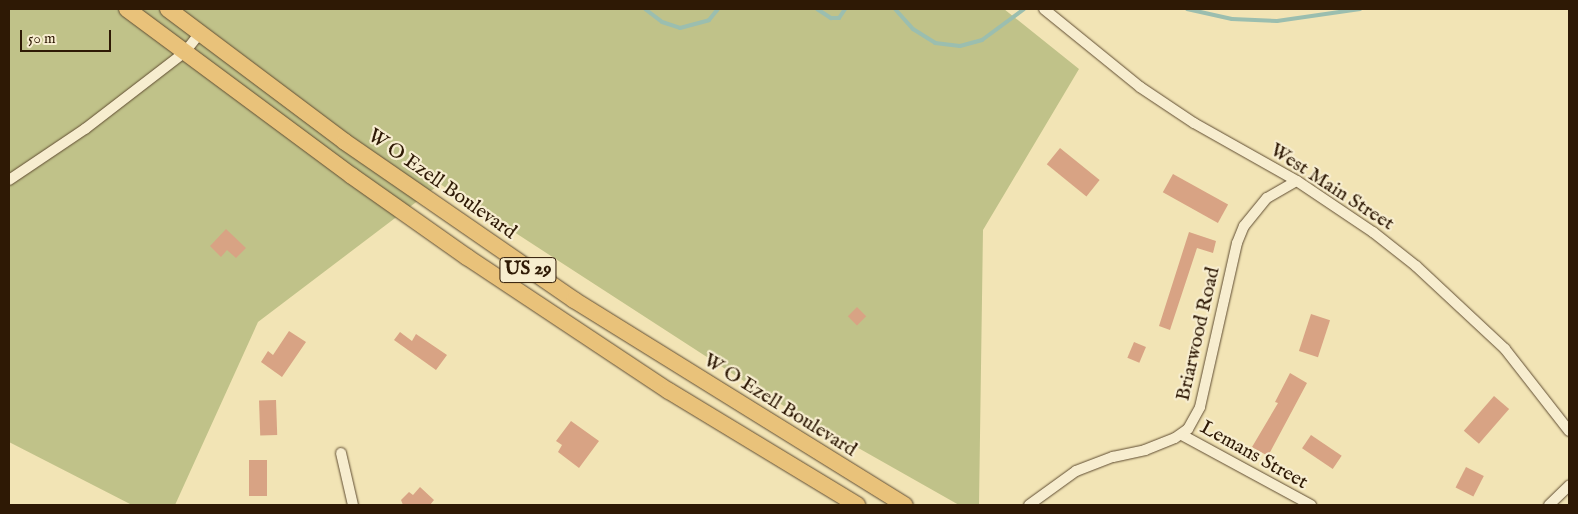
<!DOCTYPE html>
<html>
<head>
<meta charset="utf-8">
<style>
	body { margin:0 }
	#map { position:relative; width:1578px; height:514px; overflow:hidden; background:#f2e4b5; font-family:"IM FELL English",serif }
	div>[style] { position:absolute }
	.green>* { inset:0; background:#c0c289 }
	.stream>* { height:4px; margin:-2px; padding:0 2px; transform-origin:2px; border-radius:2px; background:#9bbeaf }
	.building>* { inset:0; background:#d8a384; transform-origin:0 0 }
	.roads { filter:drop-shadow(0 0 1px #5f4c31) drop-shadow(0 0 1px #5f4c31) }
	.street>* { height:10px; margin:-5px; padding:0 5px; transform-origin:5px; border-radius:5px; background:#f7edcf }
	.primary>* { height:16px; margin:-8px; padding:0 8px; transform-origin:8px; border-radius:8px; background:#e9c27a }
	span { translate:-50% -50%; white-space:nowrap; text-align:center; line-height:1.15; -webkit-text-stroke:4.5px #f7edcf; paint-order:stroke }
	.shield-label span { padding:1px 4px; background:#f7edcf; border:1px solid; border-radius:4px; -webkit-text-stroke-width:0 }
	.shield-label { font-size:19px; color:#2e1905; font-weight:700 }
	.street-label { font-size:20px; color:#2e1905 }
	.frame { position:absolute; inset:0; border:10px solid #2e1905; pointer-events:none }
	.scale { position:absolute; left:20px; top:30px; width:91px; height:22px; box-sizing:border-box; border:2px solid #2e1905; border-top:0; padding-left:6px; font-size:15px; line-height:18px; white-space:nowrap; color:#2e1905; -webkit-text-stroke:4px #f7edcf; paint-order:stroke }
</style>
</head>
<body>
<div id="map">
	<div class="green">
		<div style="clip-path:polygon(9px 9px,1004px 9px,1079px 69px,983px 230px,979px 505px,959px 505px,770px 398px,440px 184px,258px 322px,175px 505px,132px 505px,9px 442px)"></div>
	</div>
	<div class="stream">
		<div style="left:645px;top:9px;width:21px;rotate:37deg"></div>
		<div style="left:662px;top:22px;width:19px;rotate:18deg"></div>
		<div style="left:680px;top:28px;width:30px;rotate:-15deg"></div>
		<div style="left:709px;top:20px;width:14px;rotate:-51deg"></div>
		<div style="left:817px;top:9px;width:17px;rotate:33deg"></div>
		<div style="left:831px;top:18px;width:8px"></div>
		<div style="left:839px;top:18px;width:11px;rotate:-56deg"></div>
		<div style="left:895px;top:9px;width:27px;rotate:48deg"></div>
		<div style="left:913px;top:29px;width:26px;rotate:32deg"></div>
		<div style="left:935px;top:43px;width:25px;rotate:7deg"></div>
		<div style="left:960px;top:46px;width:23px;rotate:-15deg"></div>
		<div style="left:982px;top:40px;width:52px;rotate:-36.4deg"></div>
		<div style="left:1187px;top:9px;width:46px;rotate:12.5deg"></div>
		<div style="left:1232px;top:19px;width:45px;rotate:2.5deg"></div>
		<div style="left:1277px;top:21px;width:84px;rotate:-8.2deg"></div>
	</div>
	<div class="building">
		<div style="left:1060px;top:148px;width:51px;height:21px;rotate:39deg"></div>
		<div style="left:1173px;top:174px;width:63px;height:21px;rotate:29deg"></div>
		<div style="clip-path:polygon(226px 229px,246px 248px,236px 258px,227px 250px,221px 257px,210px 246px)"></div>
		<div style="clip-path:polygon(1189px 232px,1216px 241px,1213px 253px,1197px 248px,1170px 330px,1159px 326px)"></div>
		<div style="left:857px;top:307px;width:13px;height:13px;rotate:45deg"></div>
		<div style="left:1311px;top:314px;width:20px;height:39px;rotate:18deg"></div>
		<div style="clip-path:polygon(289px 331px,306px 342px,282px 377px,261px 362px,268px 351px,273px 355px)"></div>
		<div style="clip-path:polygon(400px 332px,412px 341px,416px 334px,447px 355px,436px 370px,394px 340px)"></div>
		<div style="left:1134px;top:342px;width:13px;height:17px;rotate:23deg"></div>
		<div style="clip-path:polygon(1290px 373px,1307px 383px,1268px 456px,1252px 447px,1278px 403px,1275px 402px)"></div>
		<div style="left:1494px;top:396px;width:20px;height:46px;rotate:41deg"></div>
		<div style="left:276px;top:400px;width:35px;height:17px;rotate:88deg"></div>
		<div style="clip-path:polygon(571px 421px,599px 441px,579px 468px,558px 452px,562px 445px,556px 441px)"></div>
		<div style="left:1311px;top:435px;width:37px;height:16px;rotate:34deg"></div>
		<div style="left:249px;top:460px;width:18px;height:36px"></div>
		<div style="left:1466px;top:467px;width:20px;height:23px;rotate:27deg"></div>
		<div style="clip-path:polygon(420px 487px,434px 500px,430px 505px,403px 505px,401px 500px,409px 492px,413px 495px)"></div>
	</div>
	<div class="roads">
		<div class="street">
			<div style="left:1044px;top:9px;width:124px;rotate:39.1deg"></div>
			<div style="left:1140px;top:87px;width:65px;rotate:33.7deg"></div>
			<div style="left:1194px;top:123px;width:118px;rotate:29.4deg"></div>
			<div style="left:1297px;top:181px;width:92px;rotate:33.9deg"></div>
			<div style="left:1373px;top:232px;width:55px;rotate:38.3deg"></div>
			<div style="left:1416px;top:266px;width:122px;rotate:43deg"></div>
			<div style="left:1505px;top:349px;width:104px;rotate:52deg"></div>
			<div style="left:9px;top:180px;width:92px;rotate:-33.9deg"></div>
			<div style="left:85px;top:129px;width:126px;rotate:-37.6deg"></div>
			<div style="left:185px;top:52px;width:24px;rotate:-52deg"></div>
			<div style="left:1182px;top:435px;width:147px;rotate:28.5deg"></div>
			<div style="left:341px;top:453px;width:53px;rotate:77deg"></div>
			<div style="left:1029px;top:505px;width:58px;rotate:-35.9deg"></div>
			<div style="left:1076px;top:471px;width:40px;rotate:-21deg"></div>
			<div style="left:1113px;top:457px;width:33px;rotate:-12deg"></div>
			<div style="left:1145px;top:450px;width:32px;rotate:-22deg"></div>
			<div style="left:1175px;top:438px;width:16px;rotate:-35deg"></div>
			<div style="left:1188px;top:429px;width:25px;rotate:-61deg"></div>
			<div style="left:1200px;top:407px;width:168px;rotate:-77.3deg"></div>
			<div style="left:1237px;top:243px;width:18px;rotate:-68deg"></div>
			<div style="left:1244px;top:226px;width:36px;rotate:-51deg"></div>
			<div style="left:1267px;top:198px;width:34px;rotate:-30deg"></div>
			<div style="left:1549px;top:505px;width:28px;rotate:-44deg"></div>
		</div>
		<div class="primary">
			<div style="left:127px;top:9px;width:280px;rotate:36.6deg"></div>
			<div style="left:352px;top:176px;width:141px;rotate:35.2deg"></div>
			<div style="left:467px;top:257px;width:242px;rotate:33.6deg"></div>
			<div style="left:669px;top:391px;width:220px;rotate:31.2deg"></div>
			<div style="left:168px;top:9px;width:221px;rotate:36.9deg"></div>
			<div style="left:345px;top:142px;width:278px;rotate:34.6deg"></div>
			<div style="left:574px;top:300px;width:389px;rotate:31.8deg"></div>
		</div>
	</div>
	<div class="shield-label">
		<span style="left:528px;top:270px">US 29</span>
	</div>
	<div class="street-label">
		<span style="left:442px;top:184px;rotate:35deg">W O Ezell Boulevard</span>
		<span style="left:1332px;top:187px;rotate:33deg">West Main Street</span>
		<span style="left:1198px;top:334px;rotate:-77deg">Briarwood Road</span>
		<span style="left:780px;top:405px;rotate:32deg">W O Ezell Boulevard</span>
		<span style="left:1254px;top:455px;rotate:29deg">Lemans Street</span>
	</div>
	<div class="frame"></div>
	<div class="scale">50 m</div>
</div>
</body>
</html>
